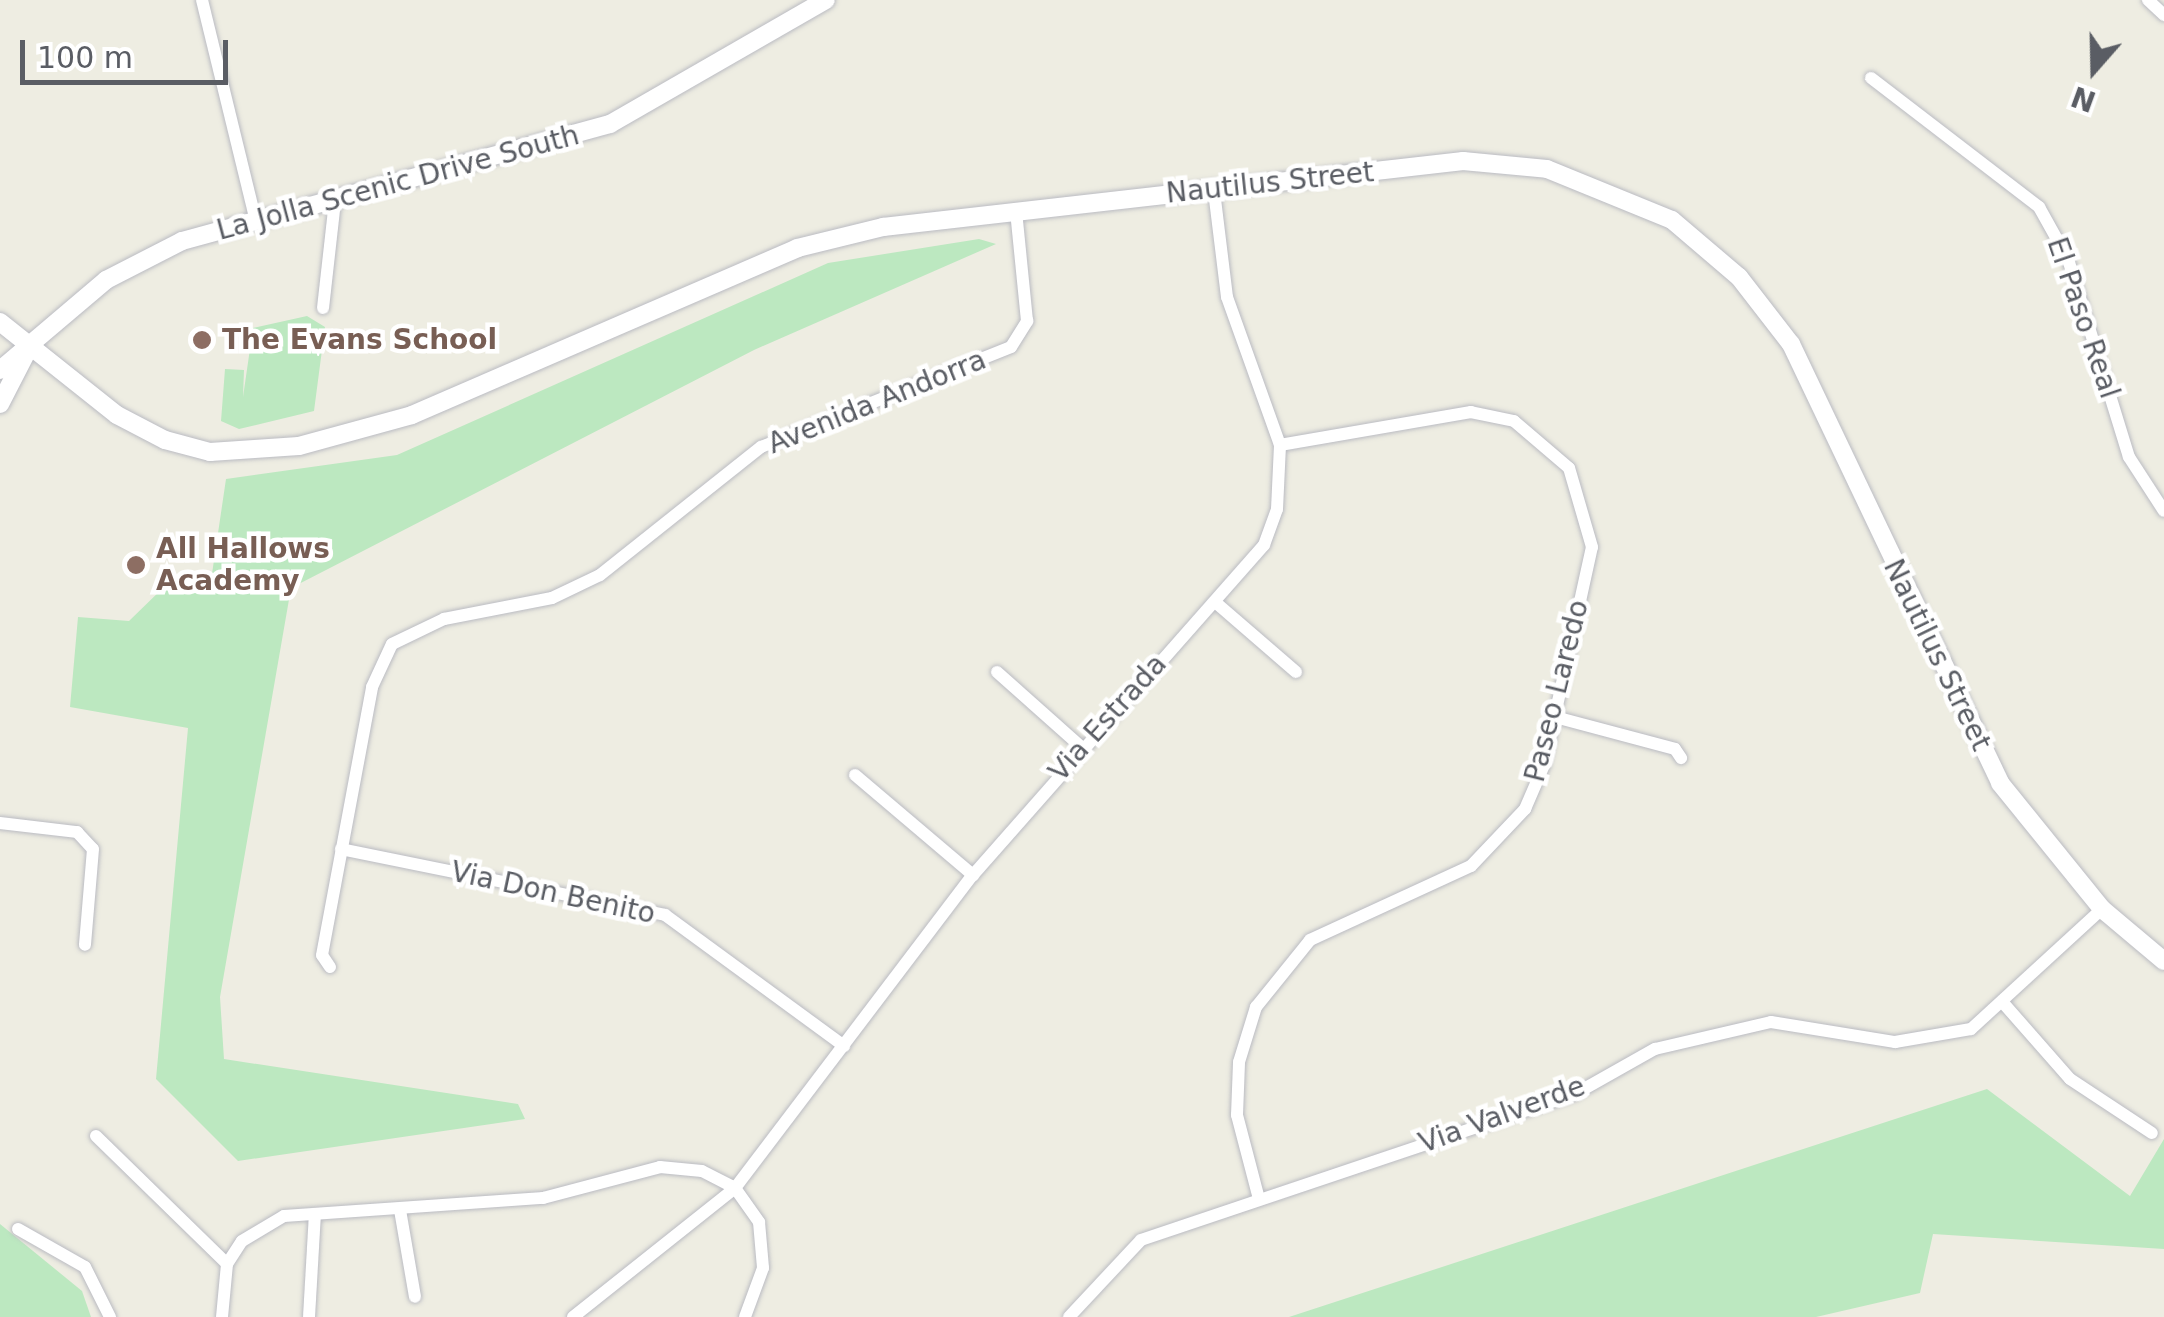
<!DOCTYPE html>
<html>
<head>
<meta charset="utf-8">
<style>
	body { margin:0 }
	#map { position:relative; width:2164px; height:1317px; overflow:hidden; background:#eeede2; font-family:"DejaVu Sans",sans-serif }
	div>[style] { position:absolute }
	.green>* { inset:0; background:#bce8c0 }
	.roads { filter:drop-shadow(0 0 2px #babbc2) drop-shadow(0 0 2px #babbc2) }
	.street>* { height:12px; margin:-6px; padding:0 6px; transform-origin:6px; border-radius:6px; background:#fff }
	.secondary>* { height:18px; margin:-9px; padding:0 9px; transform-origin:9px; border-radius:9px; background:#fff }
	.dots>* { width:28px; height:28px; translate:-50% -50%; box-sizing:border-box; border:5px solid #fff; border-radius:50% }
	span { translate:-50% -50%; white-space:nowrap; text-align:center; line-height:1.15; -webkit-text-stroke:9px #fff; paint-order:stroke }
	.street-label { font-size:28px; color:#5a5d64 }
	.education-label { font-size:28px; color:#785e54; font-weight:700 }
	.left { translate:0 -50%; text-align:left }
	.north { position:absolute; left:2044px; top:20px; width:100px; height:100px; -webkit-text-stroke:8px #fff; paint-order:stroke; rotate:200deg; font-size:28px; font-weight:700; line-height:40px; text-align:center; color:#5a5d64 }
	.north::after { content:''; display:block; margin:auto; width:35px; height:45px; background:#5a5d64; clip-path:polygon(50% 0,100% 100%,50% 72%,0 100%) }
	.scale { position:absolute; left:20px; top:40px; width:208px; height:45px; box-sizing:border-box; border:5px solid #5a5d64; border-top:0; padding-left:12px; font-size:30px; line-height:35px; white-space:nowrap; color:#5a5d64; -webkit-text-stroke:8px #fff; paint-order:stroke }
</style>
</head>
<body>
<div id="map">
	<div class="green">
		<div style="clip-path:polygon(979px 239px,996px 244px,754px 350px,291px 588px,220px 997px,224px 1059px,518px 1104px,525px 1119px,238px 1161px,156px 1079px,188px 728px,70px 707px,78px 617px,129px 621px,166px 585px,209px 594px,226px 479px,397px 455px,828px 263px)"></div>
		<div style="clip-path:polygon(307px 316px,325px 327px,314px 411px,239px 429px,221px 421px,225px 369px,244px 370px,243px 397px,253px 328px)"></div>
		<div style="clip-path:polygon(1987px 1089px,2130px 1196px,2164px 1139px,2164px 1249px,1933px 1234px,1920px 1293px,1816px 1317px,1289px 1317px)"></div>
		<div style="clip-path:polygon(0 1224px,82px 1291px,91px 1317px,0 1317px)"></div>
	</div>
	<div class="roads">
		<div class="street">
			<div style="left:202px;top:0;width:228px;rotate:76.3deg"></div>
			<div style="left:2148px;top:0;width:22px;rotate:43deg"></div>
			<div style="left:1871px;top:78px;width:212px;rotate:37.5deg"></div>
			<div style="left:2039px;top:207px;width:60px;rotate:60.9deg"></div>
			<div style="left:2068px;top:259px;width:207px;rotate:72.9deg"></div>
			<div style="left:2129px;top:457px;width:64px;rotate:57.1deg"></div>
			<div style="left:323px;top:308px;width:108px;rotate:-83.6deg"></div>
			<div style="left:1215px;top:602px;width:107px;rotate:40.8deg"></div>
			<div style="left:997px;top:672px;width:111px;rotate:41.7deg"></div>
			<div style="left:1555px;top:717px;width:124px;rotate:14.9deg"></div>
			<div style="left:1675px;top:749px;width:11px;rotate:56deg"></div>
			<div style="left:855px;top:775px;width:155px;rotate:40.3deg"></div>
			<div style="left:0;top:823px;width:78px;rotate:6.7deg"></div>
			<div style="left:77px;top:832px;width:23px;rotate:47deg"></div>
			<div style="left:93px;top:849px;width:96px;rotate:94.8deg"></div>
			<div style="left:341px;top:849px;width:331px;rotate:11.5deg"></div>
			<div style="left:665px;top:915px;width:222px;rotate:36.2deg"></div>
			<div style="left:330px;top:967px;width:14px;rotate:-124deg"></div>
			<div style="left:322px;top:955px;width:273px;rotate:-79.4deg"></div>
			<div style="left:372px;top:687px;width:47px;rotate:-65.1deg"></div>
			<div style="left:392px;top:644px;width:58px;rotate:-25.7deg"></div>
			<div style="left:444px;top:619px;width:110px;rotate:-11deg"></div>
			<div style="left:552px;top:598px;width:53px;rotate:-25.6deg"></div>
			<div style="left:600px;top:575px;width:206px;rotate:-38.5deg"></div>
			<div style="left:761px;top:447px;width:269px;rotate:-21.8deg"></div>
			<div style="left:1011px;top:347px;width:31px;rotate:-58deg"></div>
			<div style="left:1027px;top:321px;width:112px;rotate:-95.7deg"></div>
			<div style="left:2005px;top:1005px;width:98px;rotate:48.7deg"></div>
			<div style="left:2070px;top:1079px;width:98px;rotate:33.4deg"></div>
			<div style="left:96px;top:1136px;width:183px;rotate:44.3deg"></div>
			<div style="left:1259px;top:1199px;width:87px;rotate:-104.7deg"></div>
			<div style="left:1237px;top:1115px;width:53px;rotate:-87.8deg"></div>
			<div style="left:1239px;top:1062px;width:58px;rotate:-72.8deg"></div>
			<div style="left:1256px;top:1007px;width:86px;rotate:-51.1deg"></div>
			<div style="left:1310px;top:940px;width:177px;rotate:-24.7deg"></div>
			<div style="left:1471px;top:866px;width:79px;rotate:-46.5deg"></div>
			<div style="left:1525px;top:809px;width:48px;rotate:-66.6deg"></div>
			<div style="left:1544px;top:765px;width:223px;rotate:-77.6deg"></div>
			<div style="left:1592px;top:547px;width:82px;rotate:-106.2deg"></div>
			<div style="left:1569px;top:468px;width:72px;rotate:-139.5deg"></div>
			<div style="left:1514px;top:421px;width:44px;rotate:-168.2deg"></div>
			<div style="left:1471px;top:412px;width:194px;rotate:170.2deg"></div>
			<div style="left:400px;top:1210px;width:88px;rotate:80.2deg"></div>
			<div style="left:18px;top:1229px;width:77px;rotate:29.6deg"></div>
			<div style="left:85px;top:1267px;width:56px;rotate:63.4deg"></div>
			<div style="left:222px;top:1317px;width:53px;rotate:-84.6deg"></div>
			<div style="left:227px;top:1264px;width:27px;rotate:-57deg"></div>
			<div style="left:242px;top:1241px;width:49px;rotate:-30.8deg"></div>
			<div style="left:284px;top:1216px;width:260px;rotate:-4deg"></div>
			<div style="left:543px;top:1198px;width:121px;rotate:-14.8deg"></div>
			<div style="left:660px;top:1167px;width:42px;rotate:5.4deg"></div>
			<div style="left:702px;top:1171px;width:37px;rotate:27deg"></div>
			<div style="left:735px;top:1188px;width:42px;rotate:54.8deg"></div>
			<div style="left:759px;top:1222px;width:46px;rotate:85deg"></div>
			<div style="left:763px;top:1268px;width:52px;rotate:110.2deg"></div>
			<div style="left:309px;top:1317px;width:103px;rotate:-86.7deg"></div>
			<div style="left:573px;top:1317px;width:207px;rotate:-38.5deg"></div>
			<div style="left:735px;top:1188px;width:393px;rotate:-52.8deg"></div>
			<div style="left:973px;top:875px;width:440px;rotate:-48.6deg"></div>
			<div style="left:1264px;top:545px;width:38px;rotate:-70deg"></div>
			<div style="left:1277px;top:509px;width:64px;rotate:-87.3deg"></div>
			<div style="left:1280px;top:445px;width:157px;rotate:-109.7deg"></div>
			<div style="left:1227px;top:297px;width:107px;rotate:-97deg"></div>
			<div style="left:1069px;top:1317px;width:105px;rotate:-46.9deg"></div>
			<div style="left:1141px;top:1240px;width:458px;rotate:-18.6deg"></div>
			<div style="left:1575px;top:1094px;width:92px;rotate:-29.4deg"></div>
			<div style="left:1655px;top:1049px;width:119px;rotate:-13.1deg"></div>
			<div style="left:1771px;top:1022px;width:126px;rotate:9.2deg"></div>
			<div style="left:1895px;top:1042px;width:77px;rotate:-9.7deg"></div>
			<div style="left:1971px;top:1029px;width:178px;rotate:-42.5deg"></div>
		</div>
		<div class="secondary">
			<div style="left:0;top:322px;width:149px;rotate:38.5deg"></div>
			<div style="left:117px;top:415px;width:54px;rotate:27.5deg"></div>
			<div style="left:165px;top:440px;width:47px;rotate:14.9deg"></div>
			<div style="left:210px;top:452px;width:89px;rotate:-3.9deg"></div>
			<div style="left:299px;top:446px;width:117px;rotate:-15.3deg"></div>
			<div style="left:412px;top:415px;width:420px;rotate:-23.4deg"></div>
			<div style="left:797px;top:248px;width:89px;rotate:-13.7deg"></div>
			<div style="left:883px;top:227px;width:584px;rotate:-6.49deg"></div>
			<div style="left:1463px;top:161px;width:84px;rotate:5.4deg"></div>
			<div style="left:1547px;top:169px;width:135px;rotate:22.2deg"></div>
			<div style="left:1672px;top:220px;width:88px;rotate:40.4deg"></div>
			<div style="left:1739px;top:277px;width:85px;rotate:52.2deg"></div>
			<div style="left:1791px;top:344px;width:486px;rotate:64.5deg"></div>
			<div style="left:2000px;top:783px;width:162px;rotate:51deg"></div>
			<div style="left:2102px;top:909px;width:81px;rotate:40deg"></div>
			<div style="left:0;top:370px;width:139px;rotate:-40.3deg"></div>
			<div style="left:106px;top:280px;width:85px;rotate:-27.2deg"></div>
			<div style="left:182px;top:241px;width:444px;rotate:-15.3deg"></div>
			<div style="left:610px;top:124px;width:249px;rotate:-29.9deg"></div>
			<div style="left:0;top:404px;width:65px;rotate:-62.7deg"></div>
		</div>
	</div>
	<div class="dots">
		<div style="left:202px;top:340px;background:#8d6e63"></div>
		<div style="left:136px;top:565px;background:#8d6e63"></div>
	</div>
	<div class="street-label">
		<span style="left:398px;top:183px;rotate:-15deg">La Jolla Scenic Drive South</span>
		<span style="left:1270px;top:183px;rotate:-6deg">Nautilus Street</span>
		<span style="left:2083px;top:318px;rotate:71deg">El Paso Real</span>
		<span style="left:877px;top:402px;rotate:-22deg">Avenida Andorra</span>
		<span style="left:1937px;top:655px;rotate:64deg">Nautilus Street</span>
		<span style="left:1557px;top:691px;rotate:-76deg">Paseo Laredo</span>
		<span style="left:1108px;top:718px;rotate:-48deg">Via Estrada</span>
		<span style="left:553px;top:893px;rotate:12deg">Via Don Benito</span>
		<span style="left:1502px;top:1115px;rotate:-20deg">Via Valverde</span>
	</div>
	<div class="education-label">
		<span class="left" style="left:222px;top:340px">The Evans School</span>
		<span class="left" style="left:156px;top:565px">All Hallows<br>Academy</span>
	</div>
	<div class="north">N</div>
	<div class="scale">100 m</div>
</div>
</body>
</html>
